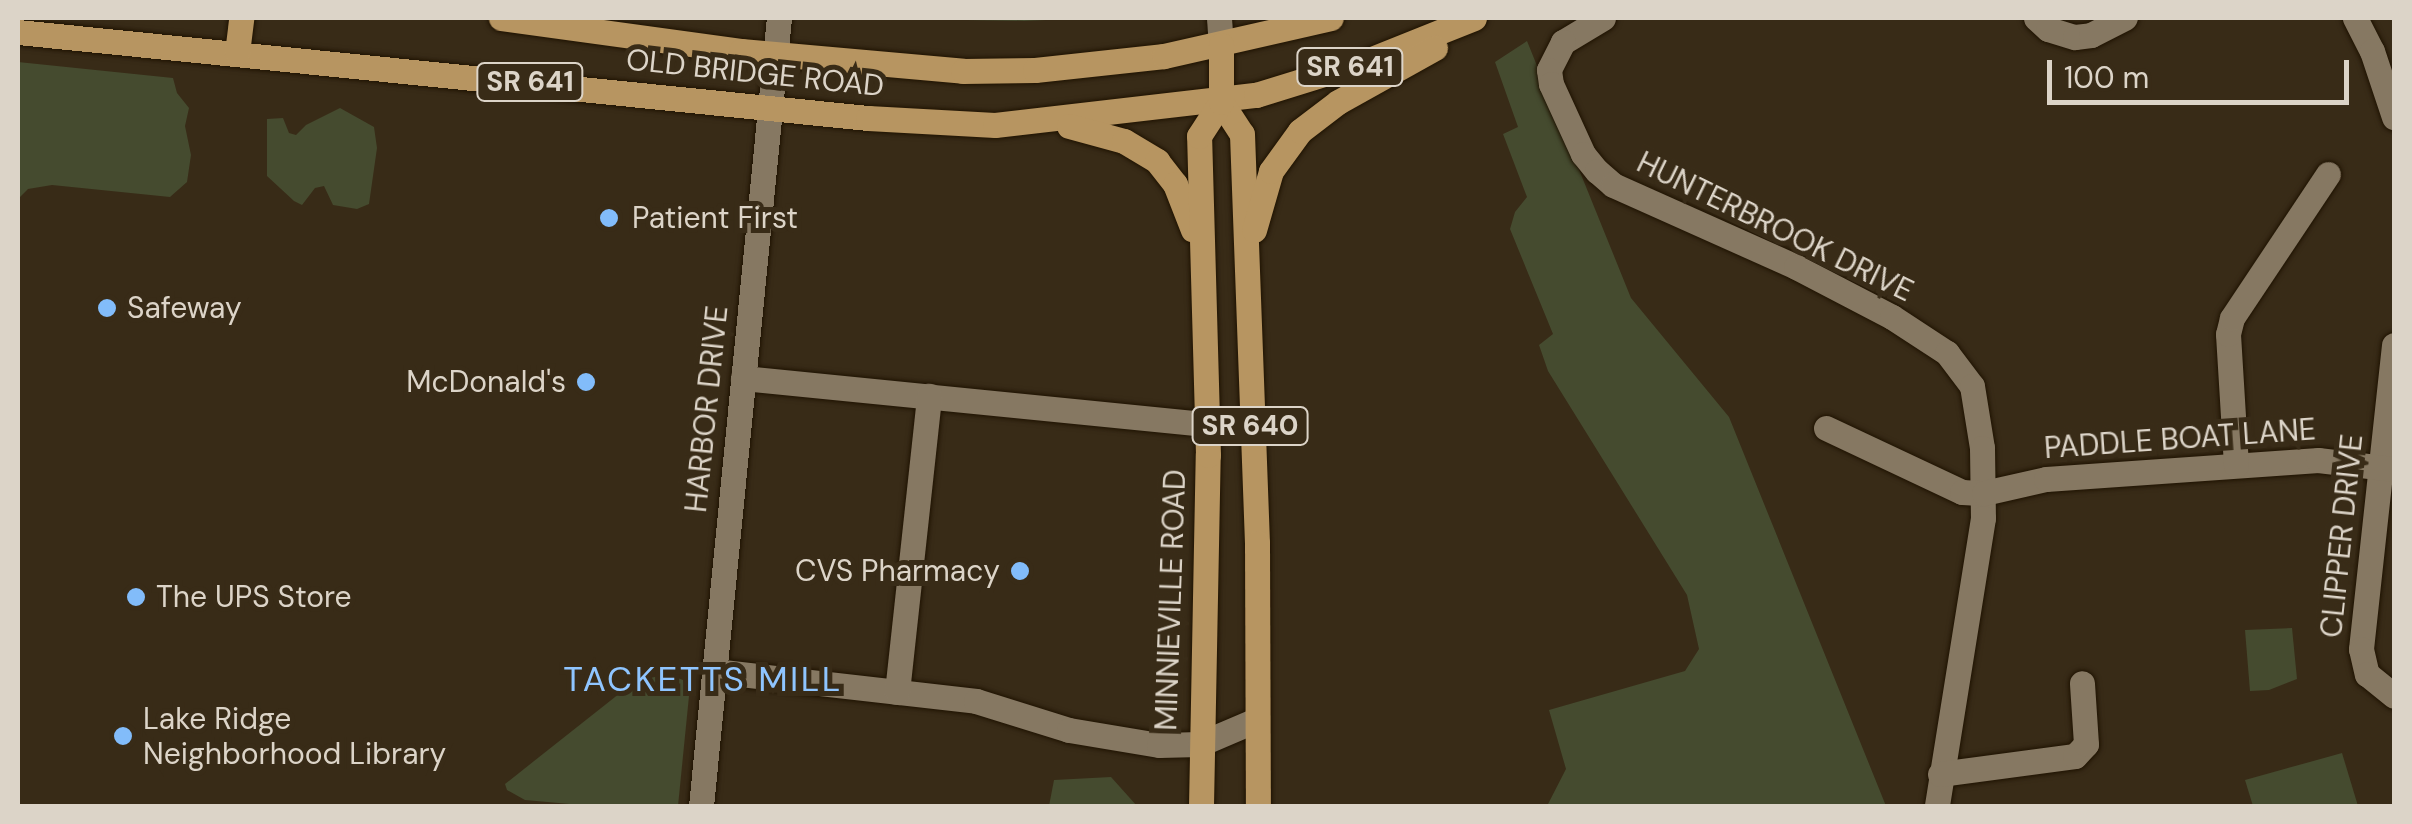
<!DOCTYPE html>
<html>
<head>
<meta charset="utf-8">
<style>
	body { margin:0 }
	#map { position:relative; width:2412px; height:824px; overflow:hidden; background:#382b17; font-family:"DM Sans",sans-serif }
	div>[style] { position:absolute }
	.green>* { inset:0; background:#454b2f }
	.roads { filter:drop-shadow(0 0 2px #1f1302) drop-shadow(0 0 2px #1f1302) }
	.minor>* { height:25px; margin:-12.5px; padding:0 12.5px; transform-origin:12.5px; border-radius:12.5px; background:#867862 }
	.major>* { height:25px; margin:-12.5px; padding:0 12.5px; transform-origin:12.5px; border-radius:12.5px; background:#b79561 }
	.dots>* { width:28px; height:28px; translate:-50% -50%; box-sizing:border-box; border:5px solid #382b17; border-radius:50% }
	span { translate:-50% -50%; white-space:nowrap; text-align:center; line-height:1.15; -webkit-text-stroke:10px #382b17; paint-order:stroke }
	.shield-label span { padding:2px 8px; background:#382b17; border:2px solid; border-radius:8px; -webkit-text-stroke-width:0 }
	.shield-label { font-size:28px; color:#dcd4c8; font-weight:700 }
	.street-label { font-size:30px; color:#dcd4c8 }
	.poi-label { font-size:30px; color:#dcd4c8 }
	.left { translate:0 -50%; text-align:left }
	.right { translate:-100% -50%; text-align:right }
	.quarter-label { font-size:35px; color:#8fc5ff; letter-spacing:2.5px }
	.frame { position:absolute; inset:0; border:20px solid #dcd4c8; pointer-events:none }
	.scale { position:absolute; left:2047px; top:60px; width:302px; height:45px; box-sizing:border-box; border:5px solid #dcd4c8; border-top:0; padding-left:12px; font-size:30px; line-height:35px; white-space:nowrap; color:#dcd4c8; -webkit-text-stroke:8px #382b17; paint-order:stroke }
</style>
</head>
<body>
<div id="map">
	<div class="green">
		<div style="clip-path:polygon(862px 18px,1090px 18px,1024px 21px)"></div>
		<div style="clip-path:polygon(1527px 41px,1631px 298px,1729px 417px,1886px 806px,1547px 806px,1566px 769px,1549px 710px,1685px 671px,1699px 649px,1687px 595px,1548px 371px,1539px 345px,1553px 334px,1510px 229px,1515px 212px,1527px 197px,1503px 134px,1518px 127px,1495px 62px)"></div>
		<div style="clip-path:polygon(18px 62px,173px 78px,177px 93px,189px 108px,185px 126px,191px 155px,187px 182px,170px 197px,52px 185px,28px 189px,18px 199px)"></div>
		<div style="clip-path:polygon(340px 108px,374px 127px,377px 148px,369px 204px,357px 209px,333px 205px,324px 186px,315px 188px,302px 205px,294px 201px,267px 176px,267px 119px,283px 118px,289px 133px,296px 135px,306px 125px)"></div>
		<div style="clip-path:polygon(2292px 628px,2297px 679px,2269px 690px,2250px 691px,2245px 630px)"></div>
		<div style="clip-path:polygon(667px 674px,683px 680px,689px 696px,678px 806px,592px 806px,525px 800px,507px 790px,505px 784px,634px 682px)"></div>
		<div style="clip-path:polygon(2342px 753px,2358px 806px,2253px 806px,2245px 780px)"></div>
		<div style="clip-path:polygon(1111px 777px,1137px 806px,1049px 806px,1054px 780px)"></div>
	</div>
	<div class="roads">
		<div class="minor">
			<div style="left:1219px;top:18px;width:27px;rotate:86deg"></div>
			<div style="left:1603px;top:18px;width:47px;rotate:149deg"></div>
			<div style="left:1563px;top:42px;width:31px;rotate:117deg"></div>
			<div style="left:1549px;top:70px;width:14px;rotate:82deg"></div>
			<div style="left:1551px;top:84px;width:77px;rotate:65.4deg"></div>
			<div style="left:1583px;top:154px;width:22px;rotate:51deg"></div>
			<div style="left:1597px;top:171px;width:21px;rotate:41deg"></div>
			<div style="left:1613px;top:185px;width:201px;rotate:24.1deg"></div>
			<div style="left:1796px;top:267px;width:108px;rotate:27.5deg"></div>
			<div style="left:1892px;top:317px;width:66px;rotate:33.2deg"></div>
			<div style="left:1947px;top:353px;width:41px;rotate:52.9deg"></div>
			<div style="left:1972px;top:386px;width:63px;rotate:80.8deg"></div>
			<div style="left:1982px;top:448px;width:70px;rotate:89.2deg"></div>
			<div style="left:1983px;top:518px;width:292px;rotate:99.1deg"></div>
			<div style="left:2036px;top:18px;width:16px;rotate:43deg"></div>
			<div style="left:2048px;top:29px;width:28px;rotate:17deg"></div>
			<div style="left:2075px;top:37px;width:16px;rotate:-7deg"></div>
			<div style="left:2091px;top:35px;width:38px;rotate:-27deg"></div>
			<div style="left:2355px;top:18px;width:37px;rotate:63deg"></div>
			<div style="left:2372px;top:51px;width:70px;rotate:71.6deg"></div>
			<div style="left:2394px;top:345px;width:306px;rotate:96.2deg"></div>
			<div style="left:2361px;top:649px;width:26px;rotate:77deg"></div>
			<div style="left:2367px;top:674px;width:35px;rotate:39deg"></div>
			<div style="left:743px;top:378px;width:465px;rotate:5.7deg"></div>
			<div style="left:1826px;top:428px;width:150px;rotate:25.2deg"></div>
			<div style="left:1962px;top:492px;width:22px;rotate:3deg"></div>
			<div style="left:1984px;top:493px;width:64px;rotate:-12.7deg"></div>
			<div style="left:2046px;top:479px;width:273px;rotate:-4deg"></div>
			<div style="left:2318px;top:460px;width:77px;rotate:6.8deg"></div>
			<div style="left:2236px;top:465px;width:131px;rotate:-93.5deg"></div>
			<div style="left:2228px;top:334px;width:16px;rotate:-76deg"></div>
			<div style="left:2232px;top:318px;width:173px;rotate:-56.3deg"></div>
			<div style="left:714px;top:671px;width:264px;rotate:6.5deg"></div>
			<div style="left:976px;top:701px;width:97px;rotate:17.3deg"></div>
			<div style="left:1069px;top:730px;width:91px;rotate:9.5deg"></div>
			<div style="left:1159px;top:745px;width:41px;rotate:-1.4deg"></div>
			<div style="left:1200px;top:744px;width:59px;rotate:-23.1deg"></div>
			<div style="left:897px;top:692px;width:298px;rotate:-83.8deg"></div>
			<div style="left:1940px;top:774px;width:136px;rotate:-7.6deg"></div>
			<div style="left:2075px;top:756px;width:16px;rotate:-47deg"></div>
			<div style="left:2086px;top:744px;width:61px;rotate:-93.8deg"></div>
			<div style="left:701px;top:806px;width:792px;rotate:-84.35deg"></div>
		</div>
		<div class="major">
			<div style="left:501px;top:18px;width:242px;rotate:7.8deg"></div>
			<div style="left:741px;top:51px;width:223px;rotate:5.1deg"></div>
			<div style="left:963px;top:71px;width:72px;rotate:-0.8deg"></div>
			<div style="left:1035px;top:70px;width:130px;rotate:-6.2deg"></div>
			<div style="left:1164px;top:56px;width:171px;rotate:-12.8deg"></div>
			<div style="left:18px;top:32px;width:854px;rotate:5.78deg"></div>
			<div style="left:868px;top:118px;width:127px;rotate:3.2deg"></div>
			<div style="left:995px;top:125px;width:263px;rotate:-6.6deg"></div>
			<div style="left:1256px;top:95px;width:118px;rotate:-17.2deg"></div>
			<div style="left:1369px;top:60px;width:113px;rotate:-21.8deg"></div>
			<div style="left:237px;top:53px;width:35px;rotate:-83deg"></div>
			<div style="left:1221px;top:102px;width:38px;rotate:57deg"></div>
			<div style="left:1242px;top:134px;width:409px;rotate:87.9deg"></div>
			<div style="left:1257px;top:543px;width:263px;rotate:89.8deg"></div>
			<div style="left:1069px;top:126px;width:57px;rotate:15.3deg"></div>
			<div style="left:1124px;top:141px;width:39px;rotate:31deg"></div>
			<div style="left:1157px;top:161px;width:29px;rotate:52deg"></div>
			<div style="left:1175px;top:184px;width:49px;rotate:68.6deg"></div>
			<div style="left:1254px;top:230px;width:61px;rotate:-73.9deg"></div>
			<div style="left:1271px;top:171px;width:49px;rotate:-54.1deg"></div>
			<div style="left:1300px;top:131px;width:48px;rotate:-37.3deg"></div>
			<div style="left:1338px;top:102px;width:111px;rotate:-29.1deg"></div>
			<div style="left:1201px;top:806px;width:351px;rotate:-88.9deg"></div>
			<div style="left:1208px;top:455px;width:319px;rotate:-91.6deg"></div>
			<div style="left:1199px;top:136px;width:40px;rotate:-57.1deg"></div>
			<div style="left:1221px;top:102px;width:57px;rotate:-90deg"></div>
		</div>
	</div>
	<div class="dots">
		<div style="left:609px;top:218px;background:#82bcfa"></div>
		<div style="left:107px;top:308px;background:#82bcfa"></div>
		<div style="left:586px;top:382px;background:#82bcfa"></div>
		<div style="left:1020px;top:571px;background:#82bcfa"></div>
		<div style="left:136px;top:597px;background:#82bcfa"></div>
		<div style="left:123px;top:736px;background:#82bcfa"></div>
	</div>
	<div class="shield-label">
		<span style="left:1350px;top:67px">SR 641</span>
		<span style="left:530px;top:82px">SR 641</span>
		<span style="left:1250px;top:426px">SR 640</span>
	</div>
	<div class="street-label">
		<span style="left:755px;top:73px;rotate:6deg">OLD BRIDGE ROAD</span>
		<span style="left:1775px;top:227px;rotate:26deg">HUNTERBROOK DRIVE</span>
		<span style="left:707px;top:409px;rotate:-84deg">HARBOR DRIVE</span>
		<span style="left:2180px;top:439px;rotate:-4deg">PADDLE BOAT LANE</span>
		<span style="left:2342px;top:536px;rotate:-84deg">CLIPPER DRIVE</span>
		<span style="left:1171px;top:600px;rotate:-88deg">MINNIEVILLE ROAD</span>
	</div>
	<div class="poi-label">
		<span class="left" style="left:632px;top:218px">Patient First</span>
		<span class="left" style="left:127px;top:308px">Safeway</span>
		<span class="right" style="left:566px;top:382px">McDonald's</span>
		<span class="right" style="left:1000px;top:571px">CVS Pharmacy</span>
		<span class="left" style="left:156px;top:597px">The UPS Store</span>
		<span class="left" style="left:143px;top:736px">Lake Ridge<br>Neighborhood Library</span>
	</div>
	<div class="quarter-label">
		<span style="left:703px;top:679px">TACKETTS MILL</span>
	</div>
	<div class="frame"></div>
	<div class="scale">100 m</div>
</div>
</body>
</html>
